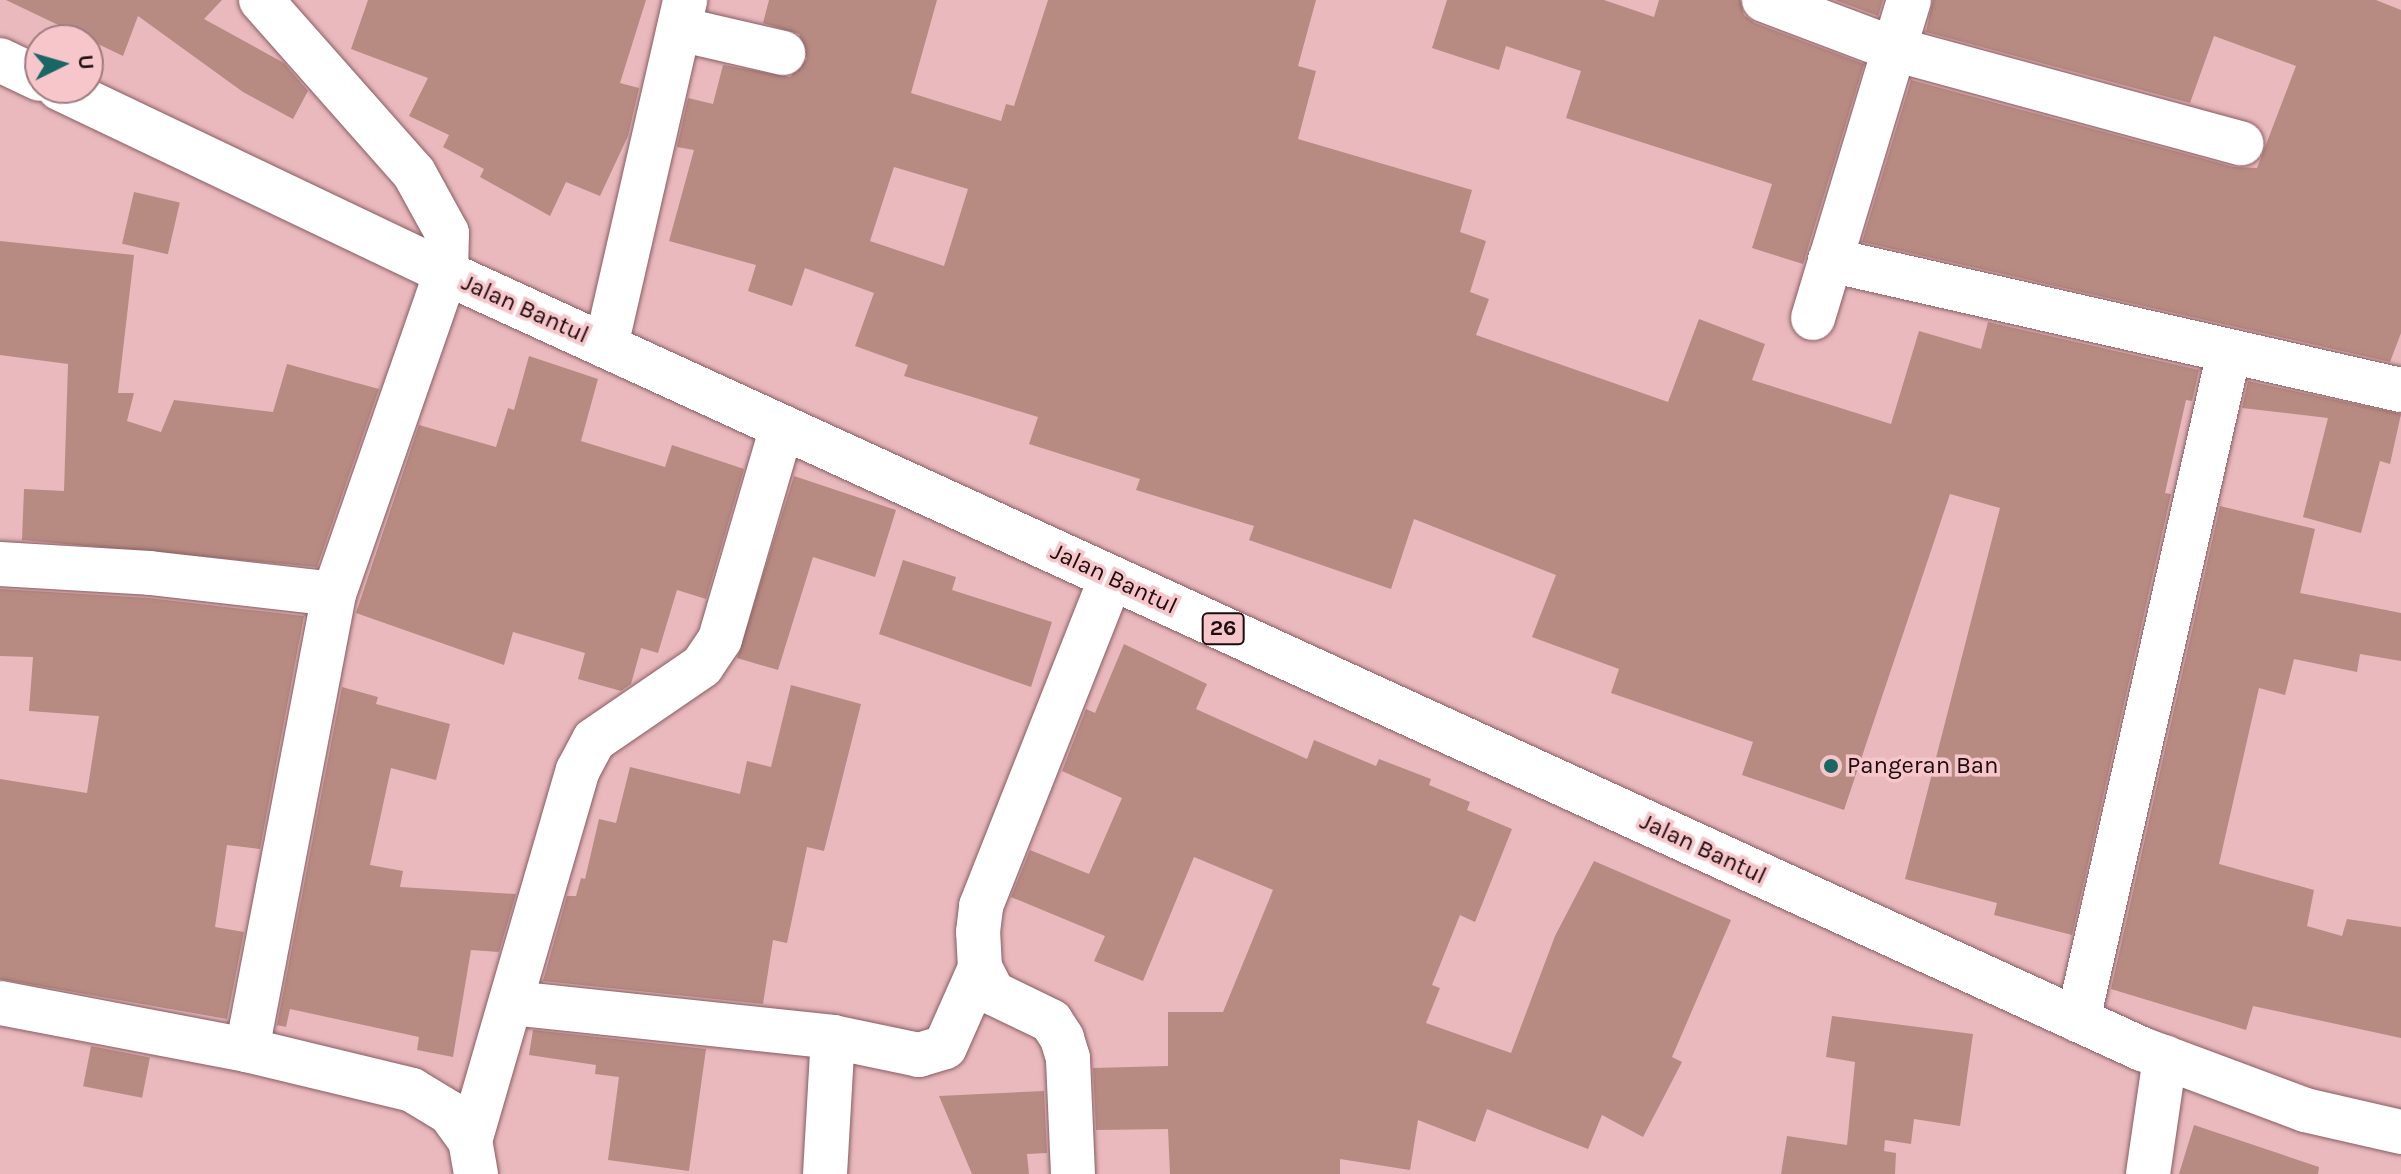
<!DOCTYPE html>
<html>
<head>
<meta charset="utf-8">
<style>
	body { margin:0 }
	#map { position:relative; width:2401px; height:1174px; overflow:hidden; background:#e9b9bd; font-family:Karla,sans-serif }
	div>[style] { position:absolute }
	.building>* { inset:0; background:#b78b82; transform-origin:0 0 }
	.roads { filter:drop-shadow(0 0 2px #885d62) drop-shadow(0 0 2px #885d62) }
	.minor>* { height:44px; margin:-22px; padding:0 22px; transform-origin:22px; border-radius:22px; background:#fff }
	.primary>* { height:44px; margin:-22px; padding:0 22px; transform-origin:22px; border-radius:22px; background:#fff }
	.dots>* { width:22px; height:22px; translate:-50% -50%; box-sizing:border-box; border:4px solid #f7c6ca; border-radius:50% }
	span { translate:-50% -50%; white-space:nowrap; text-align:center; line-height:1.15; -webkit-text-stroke:7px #f7c6ca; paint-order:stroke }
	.shield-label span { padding:2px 6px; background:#f7c6ca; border:2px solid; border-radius:6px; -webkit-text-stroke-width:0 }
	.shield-label { font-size:22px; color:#1c0c0e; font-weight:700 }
	.street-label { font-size:24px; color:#1c0c0e }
	.poi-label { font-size:24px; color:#1c0c0e }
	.left { translate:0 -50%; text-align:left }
	.north { position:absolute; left:24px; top:24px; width:80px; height:80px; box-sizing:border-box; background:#f7c6ca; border:2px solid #9f7c7f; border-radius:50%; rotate:85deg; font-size:22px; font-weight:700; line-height:32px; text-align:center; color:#1c0c0e }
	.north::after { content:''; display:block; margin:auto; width:28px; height:36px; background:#196765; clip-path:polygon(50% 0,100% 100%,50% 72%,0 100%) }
</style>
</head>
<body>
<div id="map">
	<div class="building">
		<div style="clip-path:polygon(6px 0,222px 0,204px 19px,284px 63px,308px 91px,293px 119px,243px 92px,138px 16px,123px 56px)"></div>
		<div style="clip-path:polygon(368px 0,646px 0,620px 83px,639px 88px,628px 136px,600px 196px,566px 182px,550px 216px,480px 177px,484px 169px,443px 147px,449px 135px,409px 116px,428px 78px,351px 49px)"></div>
		<div style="clip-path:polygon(evenodd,769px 0,937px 0,911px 93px,1001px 121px,1006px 104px,1014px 106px,1048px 0,1316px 0,1298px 66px,1316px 71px,1298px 139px,1472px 190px,1460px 232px,1486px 241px,1470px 292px,1489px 299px,1476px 335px,1668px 402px,1699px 319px,1765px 344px,1752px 380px,1891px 424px,1919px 331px,1981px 349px,1988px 322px,2199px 370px,2192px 401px,2186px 400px,2165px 493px,2171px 494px,2072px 935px,1994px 915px,1997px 903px,1905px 879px,2000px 508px,1950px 494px,1844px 810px,1742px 775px,1753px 742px,1611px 693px,1619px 669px,1532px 637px,1556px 575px,1414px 519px,1391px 589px,1249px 540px,1254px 526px,1136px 490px,1140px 479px,1029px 444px,1038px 417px,904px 376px,908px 365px,855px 346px,874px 293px,805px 268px,792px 306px,748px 291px,756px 265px,669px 241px,694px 150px,677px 147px,688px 98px,713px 104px,723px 65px,790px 77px,807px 59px,799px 34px,763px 23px,769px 0,894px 167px,968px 189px,944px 266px,870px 241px,894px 167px)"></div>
		<div style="clip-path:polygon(1447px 0,1604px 0,1654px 17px,1659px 0,1740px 0,1744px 15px,1755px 23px,1864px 64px,1803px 264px,1752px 248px,1772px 184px,1566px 118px,1581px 71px,1506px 46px,1499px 70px,1432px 48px)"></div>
		<div style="clip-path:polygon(1835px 0,1883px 0,1878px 16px)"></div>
		<div style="clip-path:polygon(1933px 0,2376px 0,2401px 10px,2401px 333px,2390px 362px,1862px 242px,1911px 80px,2234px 167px,2257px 168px,2296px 66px,2214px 36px,2190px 103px,1926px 32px)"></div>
		<div style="left:134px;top:192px;width:47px;height:53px;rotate:13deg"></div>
		<div style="clip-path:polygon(0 241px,134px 255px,118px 393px,134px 393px,127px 421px,161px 432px,174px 400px,273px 412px,287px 364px,379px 389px,317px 567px,22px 540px,24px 489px,64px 491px,68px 364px,0 355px)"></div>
		<div style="clip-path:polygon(529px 356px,598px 379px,581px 441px,665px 467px,672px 445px,744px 469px,706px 599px,677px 590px,658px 653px,641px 648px,631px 684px,621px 691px,578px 679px,585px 653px,513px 632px,504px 665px,356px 613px,419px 425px,496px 447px,508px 408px,514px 410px)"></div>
		<div style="clip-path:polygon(2248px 381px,2401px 414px,2390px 464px,2380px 461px,2361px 533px,2303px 517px,2328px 418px,2242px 408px)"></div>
		<div style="clip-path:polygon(794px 476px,896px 510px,875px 577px,813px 557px,778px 670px,737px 658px)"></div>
		<div style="clip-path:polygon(2220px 506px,2315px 529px,2300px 593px,2401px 613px,2401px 661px,2360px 654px,2357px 672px,2294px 659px,2285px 695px,2259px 688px,2219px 864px,2314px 890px,2307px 926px,2342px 936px,2347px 919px,2401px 927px,2401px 1038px,2253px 1006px,2246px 1030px,2111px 989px)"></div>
		<div style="clip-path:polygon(903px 560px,956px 577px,952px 590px,1052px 622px,1031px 687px,879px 634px)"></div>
		<div style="clip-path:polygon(0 589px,148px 598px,304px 616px,260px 849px,227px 845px,215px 927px,244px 932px,227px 1019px,0 979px,0 779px,87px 793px,99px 716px,29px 711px,33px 657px,0 656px)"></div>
		<div style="clip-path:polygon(1124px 644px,1207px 684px,1196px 709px,1307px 759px,1314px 740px,1376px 766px,1379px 759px,1431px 779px,1429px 785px,1470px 802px,1467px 810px,1512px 829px,1475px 922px,1460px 915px,1432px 985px,1440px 988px,1426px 1023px,1511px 1053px,1555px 936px,1594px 861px,1731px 920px,1672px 1057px,1682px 1062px,1643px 1137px,1602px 1115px,1588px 1149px,1487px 1109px,1475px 1142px,1418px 1120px,1410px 1170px,1340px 1159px,1340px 1174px,1170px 1174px,1168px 1129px,1096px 1130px,1093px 1068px,1168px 1066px,1168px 1012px,1223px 1012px,1273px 890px,1194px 857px,1143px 981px,1094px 961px,1105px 936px,1011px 897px,1030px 850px,1089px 874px,1122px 798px,1062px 771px,1086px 709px,1095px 713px)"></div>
		<div style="clip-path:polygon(791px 685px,861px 704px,824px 851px,807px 847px,787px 943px,773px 940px,763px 1004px,543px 981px,567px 896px,576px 896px,581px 878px,585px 879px,599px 819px,616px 823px,630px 767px,740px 794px,747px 761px,771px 767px)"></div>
		<div style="clip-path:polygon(342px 687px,378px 697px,376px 704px,450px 724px,436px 780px,391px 768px,370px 865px,403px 871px,400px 887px,516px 894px,499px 952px,471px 950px,453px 1057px,417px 1050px,419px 1037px,290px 1009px,286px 1027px,277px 1025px)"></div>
		<div style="clip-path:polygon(1832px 1016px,1973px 1034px,1960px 1126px,1914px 1119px,1911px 1144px,1885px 1140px,1884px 1151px,1896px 1153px,1895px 1174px,1781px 1174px,1787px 1136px,1847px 1145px,1855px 1062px,1826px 1057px)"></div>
		<div style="clip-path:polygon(533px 1030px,706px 1049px,689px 1171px,608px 1160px,619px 1077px,595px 1074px,596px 1065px,529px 1055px)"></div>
		<div style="left:91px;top:1046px;width:60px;height:41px;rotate:11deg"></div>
		<div style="clip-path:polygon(1044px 1091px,1047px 1153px,1027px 1154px,1029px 1174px,972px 1174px,939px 1096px)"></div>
		<div style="clip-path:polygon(2194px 1125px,2319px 1167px,2318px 1174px,2179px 1174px)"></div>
	</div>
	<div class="roads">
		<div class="minor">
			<div style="left:1764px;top:0;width:139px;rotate:20.7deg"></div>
			<div style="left:1894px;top:49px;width:360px;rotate:15.2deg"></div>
			<div style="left:679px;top:29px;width:107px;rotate:13deg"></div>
			<div style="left:1830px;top:260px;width:586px;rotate:12.83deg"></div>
			<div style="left:1813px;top:318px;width:332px;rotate:-73.2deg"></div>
			<div style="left:606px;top:346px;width:355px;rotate:-77.1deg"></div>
			<div style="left:0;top:564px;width:150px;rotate:3.4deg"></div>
			<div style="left:150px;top:573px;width:185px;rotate:6.5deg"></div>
			<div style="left:0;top:1003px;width:251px;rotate:10.8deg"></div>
			<div style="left:247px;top:1050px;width:170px;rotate:13.6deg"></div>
			<div style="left:412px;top:1090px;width:44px;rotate:31.2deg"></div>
			<div style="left:450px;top:1113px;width:34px;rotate:54deg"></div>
			<div style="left:512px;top:1003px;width:323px;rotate:6deg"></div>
			<div style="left:833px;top:1037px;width:88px;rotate:11.8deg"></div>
			<div style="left:919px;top:1055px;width:27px;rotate:-17deg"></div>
			<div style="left:945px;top:1047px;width:86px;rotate:-66.1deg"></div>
			<div style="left:2078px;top:1020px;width:685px;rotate:-77.26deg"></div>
			<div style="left:247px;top:1050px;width:464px;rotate:-79.2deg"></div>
			<div style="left:334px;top:594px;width:340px;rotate:-70.8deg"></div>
			<div style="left:446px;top:273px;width:40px;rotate:-88.6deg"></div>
			<div style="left:447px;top:233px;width:68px;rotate:-118.8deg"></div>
			<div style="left:414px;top:173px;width:231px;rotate:-131.5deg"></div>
			<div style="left:476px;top:1174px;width:34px;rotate:-100deg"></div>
			<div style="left:470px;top:1141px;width:386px;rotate:-73.8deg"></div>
			<div style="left:578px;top:770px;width:34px;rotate:-62deg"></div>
			<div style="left:594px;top:740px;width:131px;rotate:-34.4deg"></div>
			<div style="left:702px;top:666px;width:32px;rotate:-56deg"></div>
			<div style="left:720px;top:639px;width:221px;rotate:-73.7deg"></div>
			<div style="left:825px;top:1174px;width:137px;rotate:-86.7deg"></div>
			<div style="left:1073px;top:1174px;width:116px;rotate:-92.5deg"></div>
			<div style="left:1068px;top:1058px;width:21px;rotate:-107deg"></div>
			<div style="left:1062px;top:1038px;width:20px;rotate:-123deg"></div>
			<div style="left:1051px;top:1021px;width:64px;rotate:-154.2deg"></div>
			<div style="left:993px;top:993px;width:28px;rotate:-117deg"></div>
			<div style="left:980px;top:968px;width:36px;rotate:-93deg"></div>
			<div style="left:978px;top:932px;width:26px;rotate:-83deg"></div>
			<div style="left:981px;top:906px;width:353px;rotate:-68.4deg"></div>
			<div style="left:2148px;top:1174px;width:118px;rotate:-81.7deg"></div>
		</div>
		<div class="primary">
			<div style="left:0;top:60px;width:44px;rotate:25.4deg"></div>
			<div style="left:59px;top:88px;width:429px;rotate:25.5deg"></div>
			<div style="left:446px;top:273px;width:1865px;rotate:24.59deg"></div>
			<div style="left:2142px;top:1049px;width:174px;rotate:20.5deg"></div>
			<div style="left:2305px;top:1110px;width:98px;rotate:12.9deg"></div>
		</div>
	</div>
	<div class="dots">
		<div style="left:1831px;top:766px;background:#196765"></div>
	</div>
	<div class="shield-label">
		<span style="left:1223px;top:629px">26</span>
	</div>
	<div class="street-label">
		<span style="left:525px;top:309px;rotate:24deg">Jalan Bantul</span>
		<span style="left:1114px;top:579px;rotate:25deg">Jalan Bantul</span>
		<span style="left:1703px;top:849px;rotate:25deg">Jalan Bantul</span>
	</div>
	<div class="poi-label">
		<span class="left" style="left:1847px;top:766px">Pangeran Ban</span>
	</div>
	<div class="north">U</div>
</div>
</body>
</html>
